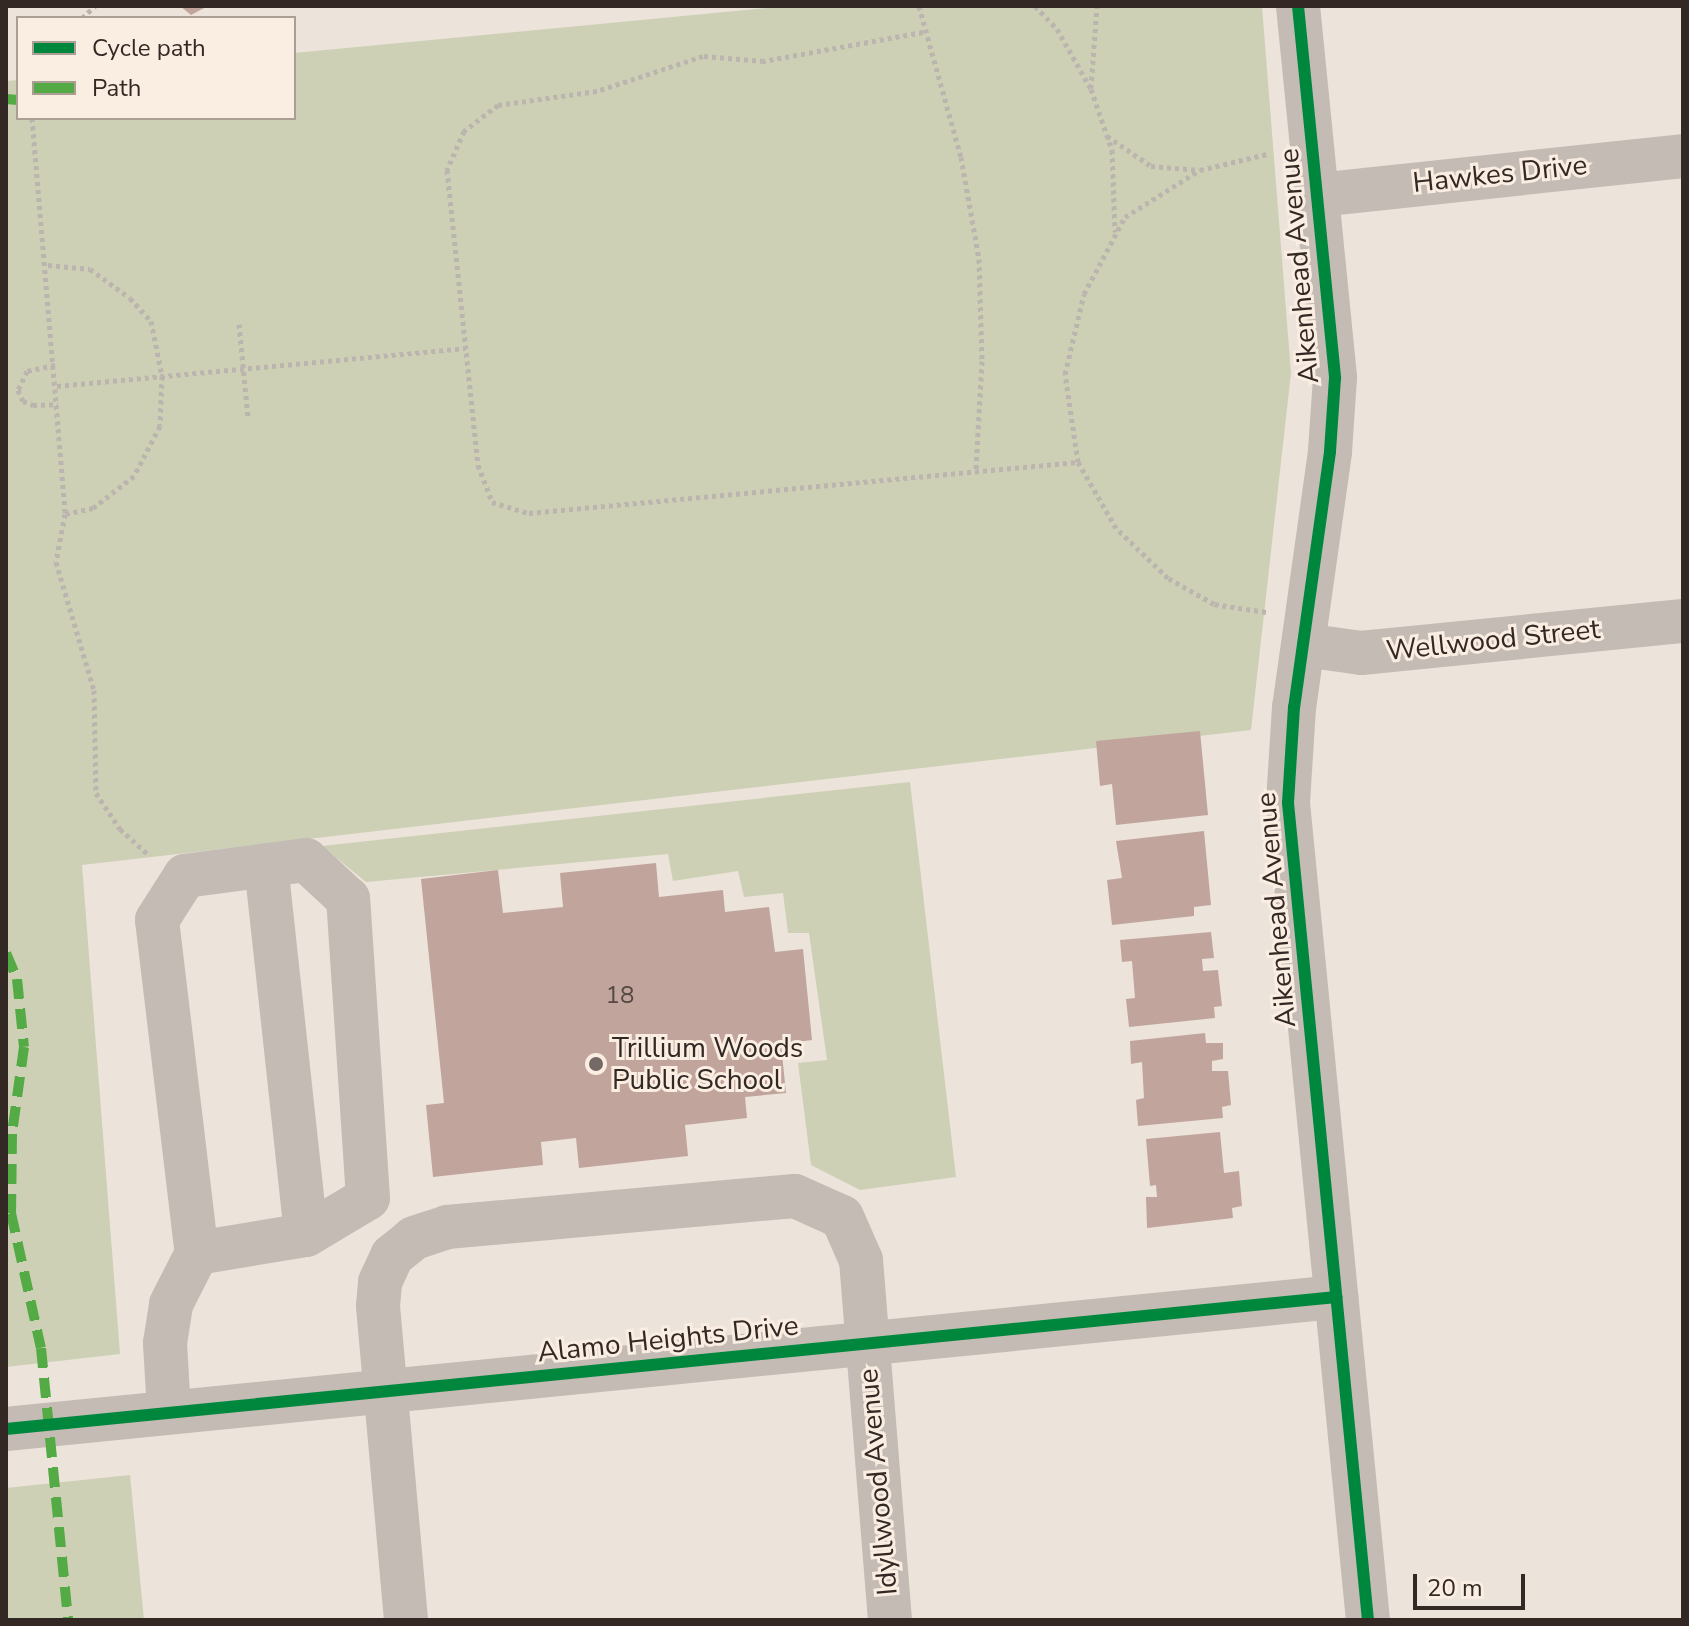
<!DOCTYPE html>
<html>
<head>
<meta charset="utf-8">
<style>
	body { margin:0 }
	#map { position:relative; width:1689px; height:1626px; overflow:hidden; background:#ece3db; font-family:"Nunito Sans",sans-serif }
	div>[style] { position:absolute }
	.green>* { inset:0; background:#cdd0b4 }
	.building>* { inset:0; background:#c1a59c }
	.path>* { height:5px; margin-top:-2.5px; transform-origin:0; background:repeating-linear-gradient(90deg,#bcb4ae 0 4px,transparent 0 8px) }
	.minor>* { height:44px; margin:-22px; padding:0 22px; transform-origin:22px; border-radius:22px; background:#c4bbb5 }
	.quiet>* { height:10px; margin-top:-5px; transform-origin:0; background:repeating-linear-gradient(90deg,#54aa44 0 20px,transparent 0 30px) }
	.cycleway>* { height:12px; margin:-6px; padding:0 6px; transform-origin:6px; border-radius:6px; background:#00873e }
	.dots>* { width:22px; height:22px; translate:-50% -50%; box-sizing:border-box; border:4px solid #faede1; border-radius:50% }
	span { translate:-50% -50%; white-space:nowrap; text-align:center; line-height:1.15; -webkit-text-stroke:6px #faede1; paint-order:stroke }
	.number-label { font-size:24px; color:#564742 }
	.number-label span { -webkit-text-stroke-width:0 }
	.street-label { font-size:28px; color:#332824 }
	.poi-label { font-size:28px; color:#332824 }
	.left { translate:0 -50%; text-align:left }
	.frame { position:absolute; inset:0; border:8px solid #332824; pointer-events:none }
	.legend { position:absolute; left:16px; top:16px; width:280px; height:104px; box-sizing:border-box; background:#faede1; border:2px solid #aa9e95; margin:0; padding:10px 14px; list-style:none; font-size:24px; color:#332824 }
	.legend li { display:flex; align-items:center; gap:16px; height:40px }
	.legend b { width:40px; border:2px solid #aa9e95 }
	.scale { position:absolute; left:1413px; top:1574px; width:112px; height:36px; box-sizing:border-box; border:4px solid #332824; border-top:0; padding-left:10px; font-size:24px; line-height:28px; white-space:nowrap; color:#332824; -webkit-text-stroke:6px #faede1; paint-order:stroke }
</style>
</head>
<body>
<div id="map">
	<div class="green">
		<div style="clip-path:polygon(788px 6px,1262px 6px,1291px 373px,1251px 730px,82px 865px,120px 1354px,6px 1367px,6px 81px,18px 80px,18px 118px,294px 118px,294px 53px)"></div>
		<div style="clip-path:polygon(910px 782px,956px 1177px,860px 1190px,811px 1165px,798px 1063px,827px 1060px,809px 933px,788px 933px,783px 893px,744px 897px,738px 871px,673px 881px,668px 854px,366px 882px,322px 846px)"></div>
		<div style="clip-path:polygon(130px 1475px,144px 1620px,6px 1620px,6px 1488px)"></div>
	</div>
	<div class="building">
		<div style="clip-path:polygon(180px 6px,208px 6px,191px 15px)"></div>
		<div style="clip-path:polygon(1200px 731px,1208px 815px,1116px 825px,1112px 784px,1100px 786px,1096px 741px)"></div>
		<div style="clip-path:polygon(1204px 831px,1211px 905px,1194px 907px,1194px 916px,1112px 925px,1107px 880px,1122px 878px,1116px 841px)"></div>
		<div style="clip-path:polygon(656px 863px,659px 897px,723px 890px,725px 912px,769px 907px,775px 952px,803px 949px,812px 1040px,781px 1044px,786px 1093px,745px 1097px,747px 1118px,685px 1125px,688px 1156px,579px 1168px,576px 1138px,541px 1142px,543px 1165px,433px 1177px,426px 1105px,444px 1103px,421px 879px,498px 870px,503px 913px,563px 907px,560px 873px)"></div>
		<div style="clip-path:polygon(1211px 932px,1214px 958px,1202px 959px,1203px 971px,1218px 970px,1222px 1006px,1214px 1007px,1215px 1018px,1129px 1027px,1126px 999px,1135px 998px,1132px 961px,1122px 962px,1120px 940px)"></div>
		<div style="clip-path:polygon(1205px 1033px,1206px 1043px,1223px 1043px,1223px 1059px,1212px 1061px,1212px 1071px,1228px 1071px,1231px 1105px,1222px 1107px,1223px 1118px,1138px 1126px,1136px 1100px,1144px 1098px,1142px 1062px,1131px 1064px,1130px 1041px)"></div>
		<div style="clip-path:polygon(1220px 1132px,1224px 1173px,1239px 1171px,1242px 1206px,1232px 1208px,1233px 1218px,1147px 1228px,1146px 1197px,1157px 1197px,1156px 1185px,1150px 1186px,1146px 1139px)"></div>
	</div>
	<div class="path">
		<div style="left:919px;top:6px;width:157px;rotate:74.5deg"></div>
		<div style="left:961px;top:157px;width:104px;rotate:80deg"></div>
		<div style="left:979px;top:259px;width:102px;rotate:88.3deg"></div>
		<div style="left:982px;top:361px;width:108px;rotate:93.2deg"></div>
		<div style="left:1035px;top:6px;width:32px;rotate:46deg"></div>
		<div style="left:1057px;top:29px;width:69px;rotate:60.5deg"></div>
		<div style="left:1091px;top:89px;width:65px;rotate:71deg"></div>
		<div style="left:1112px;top:150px;width:82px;rotate:87.9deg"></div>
		<div style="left:82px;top:18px;width:18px;rotate:-43deg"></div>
		<div style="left:923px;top:32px;width:162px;rotate:169.7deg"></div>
		<div style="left:764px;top:61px;width:61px;rotate:-175.3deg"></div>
		<div style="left:703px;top:56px;width:112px;rotate:161.7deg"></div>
		<div style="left:597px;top:91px;width:100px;rotate:172deg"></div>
		<div style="left:498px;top:105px;width:43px;rotate:142.6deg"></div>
		<div style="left:464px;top:131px;width:43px;rotate:113.6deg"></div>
		<div style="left:447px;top:170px;width:297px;rotate:84deg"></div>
		<div style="left:478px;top:465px;width:40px;rotate:69deg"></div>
		<div style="left:492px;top:502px;width:39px;rotate:17deg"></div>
		<div style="left:529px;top:513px;width:551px;rotate:-5.31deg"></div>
		<div style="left:1091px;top:88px;width:82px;rotate:-85.8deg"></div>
		<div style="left:32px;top:118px;width:397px;rotate:85.2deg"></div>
		<div style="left:65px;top:514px;width:49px;rotate:100.6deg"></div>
		<div style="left:56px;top:562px;width:134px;rotate:73.5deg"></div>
		<div style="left:94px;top:690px;width:103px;rotate:88.9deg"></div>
		<div style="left:96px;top:793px;width:43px;rotate:56.3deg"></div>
		<div style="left:120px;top:829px;width:40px;rotate:42deg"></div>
		<div style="left:1107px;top:136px;width:53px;rotate:34.3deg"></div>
		<div style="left:1151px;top:166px;width:48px;rotate:4.8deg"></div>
		<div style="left:48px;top:265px;width:42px;rotate:5.4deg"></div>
		<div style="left:90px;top:269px;width:49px;rotate:35.9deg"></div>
		<div style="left:130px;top:298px;width:31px;rotate:48deg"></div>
		<div style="left:151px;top:321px;width:56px;rotate:78.7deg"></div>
		<div style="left:162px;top:376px;width:50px;rotate:92.3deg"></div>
		<div style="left:160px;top:426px;width:56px;rotate:117.5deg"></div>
		<div style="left:134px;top:476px;width:52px;rotate:142deg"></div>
		<div style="left:93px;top:508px;width:29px;rotate:168deg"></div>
		<div style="left:239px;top:324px;width:93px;rotate:84.5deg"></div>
		<div style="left:55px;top:365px;width:29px;rotate:168deg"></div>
		<div style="left:27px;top:371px;width:21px;rotate:115deg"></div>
		<div style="left:18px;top:390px;width:12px;rotate:66deg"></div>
		<div style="left:23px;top:401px;width:11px;rotate:22deg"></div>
		<div style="left:33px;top:405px;width:25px;rotate:-2deg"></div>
		<div style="left:57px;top:386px;width:410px;rotate:-5.3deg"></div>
		<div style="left:1266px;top:612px;width:53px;rotate:-171.3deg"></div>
		<div style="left:1214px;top:604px;width:53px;rotate:-150.5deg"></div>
		<div style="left:1168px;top:578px;width:72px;rotate:-136.1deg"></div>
		<div style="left:1116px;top:528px;width:76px;rotate:-119.9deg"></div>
		<div style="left:1078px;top:462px;width:89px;rotate:-98.4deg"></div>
		<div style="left:1065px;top:374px;width:82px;rotate:-76.6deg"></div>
		<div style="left:1084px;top:294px;width:87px;rotate:-62deg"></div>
		<div style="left:1125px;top:217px;width:89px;rotate:-32.1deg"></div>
		<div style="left:1200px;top:170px;width:69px;rotate:-13.4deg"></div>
	</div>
	<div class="minor">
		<div style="left:1298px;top:6px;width:374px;rotate:84.3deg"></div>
		<div style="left:1335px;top:378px;width:74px;rotate:93.9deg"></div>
		<div style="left:1330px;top:452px;width:258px;rotate:98deg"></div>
		<div style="left:1294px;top:707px;width:96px;rotate:93.6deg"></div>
		<div style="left:1288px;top:803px;width:821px;rotate:84.41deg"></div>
		<div style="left:1318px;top:195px;width:367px;rotate:-6.1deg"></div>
		<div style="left:1304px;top:645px;width:58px;rotate:8deg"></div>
		<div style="left:1361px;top:653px;width:324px;rotate:-5.7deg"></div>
		<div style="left:266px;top:865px;width:372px;rotate:83.8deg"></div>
		<div style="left:169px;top:1411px;width:68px;rotate:-93.4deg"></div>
		<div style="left:165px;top:1343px;width:39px;rotate:-81deg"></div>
		<div style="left:171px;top:1304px;width:57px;rotate:-63deg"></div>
		<div style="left:197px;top:1253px;width:110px;rotate:-9.4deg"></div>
		<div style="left:306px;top:1235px;width:72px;rotate:-30.8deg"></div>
		<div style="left:368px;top:1198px;width:300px;rotate:-93.8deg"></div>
		<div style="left:348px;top:899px;width:57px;rotate:-137.1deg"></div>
		<div style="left:306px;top:860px;width:122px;rotate:172.5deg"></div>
		<div style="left:185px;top:876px;width:52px;rotate:122.5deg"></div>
		<div style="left:157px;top:920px;width:335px;rotate:83.2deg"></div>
		<div style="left:6px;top:1429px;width:1337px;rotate:-5.67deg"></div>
		<div style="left:406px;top:1620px;width:315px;rotate:-95.1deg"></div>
		<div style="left:378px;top:1306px;width:24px;rotate:-85deg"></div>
		<div style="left:380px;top:1282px;width:29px;rotate:-65deg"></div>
		<div style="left:392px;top:1256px;width:28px;rotate:-39deg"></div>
		<div style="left:414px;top:1238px;width:35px;rotate:-18deg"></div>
		<div style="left:447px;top:1227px;width:349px;rotate:-5.1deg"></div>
		<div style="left:795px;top:1196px;width:51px;rotate:24.1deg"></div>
		<div style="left:842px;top:1217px;width:47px;rotate:66.2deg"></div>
		<div style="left:861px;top:1260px;width:361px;rotate:85.4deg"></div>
	</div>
	<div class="quiet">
		<div style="left:6px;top:99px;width:12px;rotate:5deg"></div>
		<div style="left:6px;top:953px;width:28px;rotate:67deg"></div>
		<div style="left:17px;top:979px;width:68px;rotate:84.1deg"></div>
		<div style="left:24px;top:1047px;width:88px;rotate:97.9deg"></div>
		<div style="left:12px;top:1134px;width:79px;rotate:90.7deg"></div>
		<div style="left:11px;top:1213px;width:138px;rotate:77.5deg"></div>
		<div style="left:41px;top:1348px;width:273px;rotate:84.3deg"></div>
	</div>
	<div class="cycleway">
		<div style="left:1298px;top:6px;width:374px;rotate:84.3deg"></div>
		<div style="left:1335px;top:378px;width:74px;rotate:93.9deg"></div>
		<div style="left:1330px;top:452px;width:258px;rotate:98deg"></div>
		<div style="left:1294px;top:707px;width:96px;rotate:93.6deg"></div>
		<div style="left:1288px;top:803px;width:821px;rotate:84.41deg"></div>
		<div style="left:6px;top:1429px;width:1337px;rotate:-5.67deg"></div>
	</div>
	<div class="dots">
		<div style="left:596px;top:1064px;background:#746964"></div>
	</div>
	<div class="number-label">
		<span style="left:620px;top:996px">18</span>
	</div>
	<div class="street-label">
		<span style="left:1500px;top:174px;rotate:-6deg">Hawkes Drive</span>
		<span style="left:1299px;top:266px;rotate:-95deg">Aikenhead Avenue</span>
		<span style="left:1493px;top:640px;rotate:-6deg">Wellwood Street</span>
		<span style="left:1276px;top:910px;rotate:-95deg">Aikenhead Avenue</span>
		<span style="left:668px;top:1339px;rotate:-6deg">Alamo Heights Drive</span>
		<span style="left:878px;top:1482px;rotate:-95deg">Idyllwood Avenue</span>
	</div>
	<div class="poi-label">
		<span class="left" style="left:612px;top:1064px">Trillium Woods<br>Public School</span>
	</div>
	<div class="frame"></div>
	<ul class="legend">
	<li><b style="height:10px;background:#00873e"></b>Cycle path</li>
	<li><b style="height:10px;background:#54aa44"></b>Path</li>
	</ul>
	<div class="scale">20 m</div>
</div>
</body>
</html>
